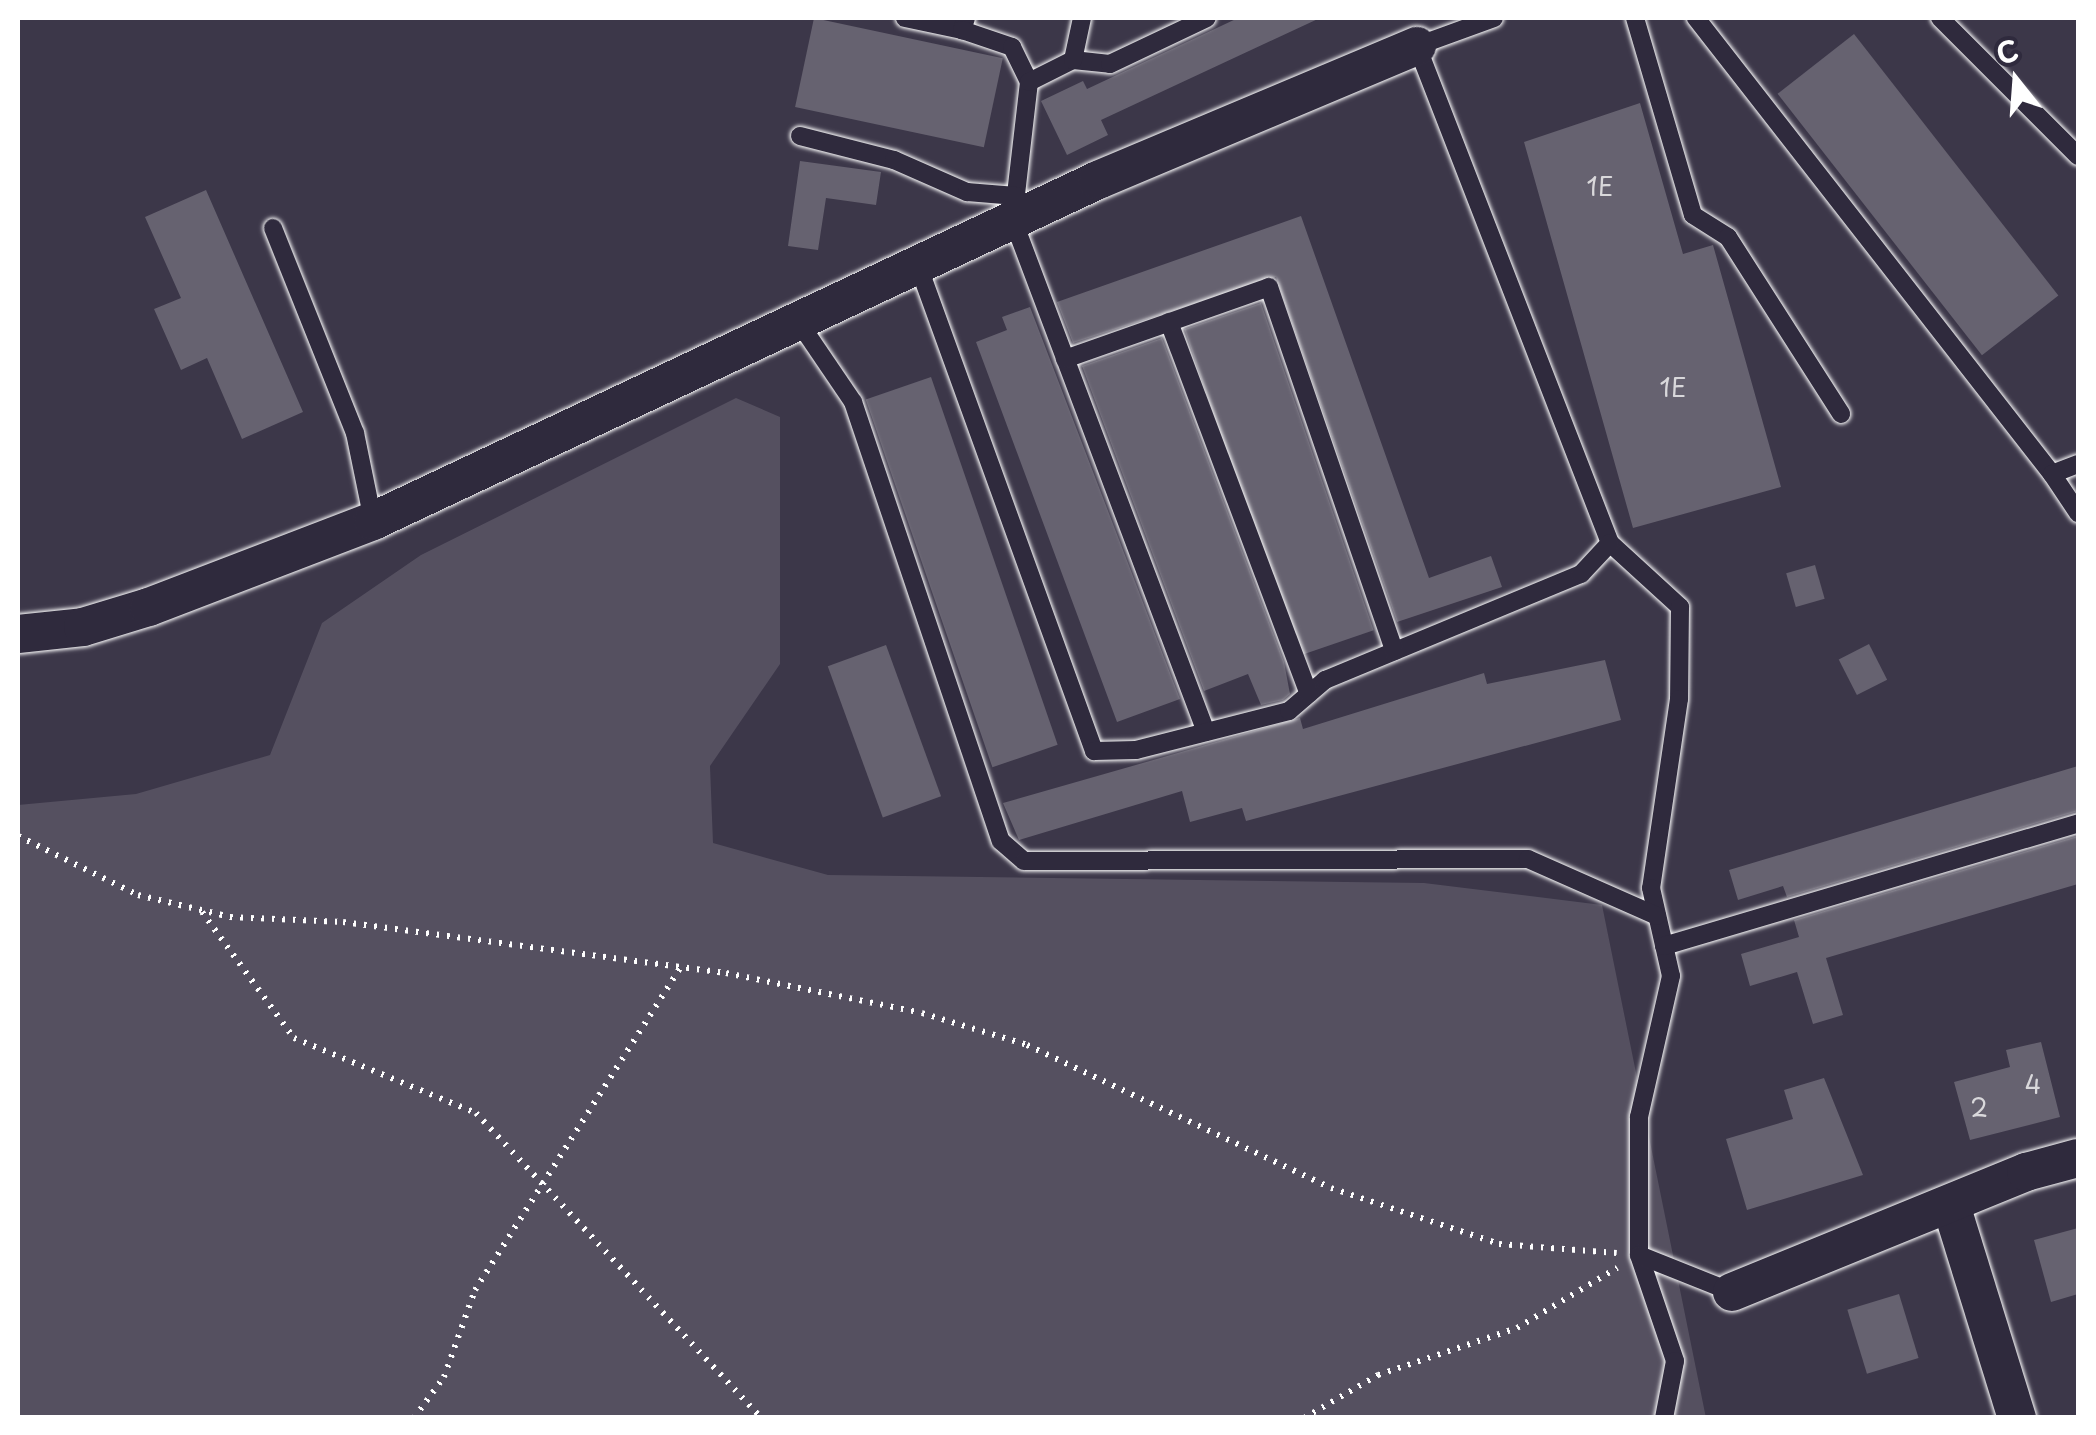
<!DOCTYPE html>
<html>
<head>
<meta charset="utf-8">
<style>
	body { margin:0 }
	#map { position:relative; width:2096px; height:1435px; overflow:hidden; background:#3c3749; font-family:"Playpen Sans",sans-serif }
	div>[style] { position:absolute }
	.green>* { inset:0; background:#555060 }
	.building>* { inset:0; background:#666270; transform-origin:0 0 }
	.path>* { height:6px; margin-top:-3px; transform-origin:0; background:repeating-linear-gradient(90deg,#fff 0 2.5px,transparent 0 10.5px) }
	.roads { filter:drop-shadow(0 0 2px #fff) drop-shadow(0 0 2px #fff) }
	.lane>* { height:18px; margin:-9px; padding:0 9px; transform-origin:9px; border-radius:9px; background:#2f2a3d }
	.street>* { height:38px; margin:-19px; padding:0 19px; transform-origin:19px; border-radius:19px; background:#2f2a3d }
	span { translate:-50% -50%; white-space:nowrap; text-align:center; line-height:1.15; -webkit-text-stroke:10px #2f2a3d; paint-order:stroke }
	.number-label { font-size:25px; color:#d9d8db }
	.number-label span { -webkit-text-stroke-width:0 }
	.frame { position:absolute; inset:0; border:20px solid #fff; pointer-events:none }
	.north { position:absolute; left:1966px; top:30px; width:100px; height:100px; -webkit-text-stroke:8px #2f2a3d; paint-order:stroke; rotate:343deg; font-size:28px; font-weight:700; line-height:40px; text-align:center; color:#fff }
	.north::after { content:''; display:block; margin:auto; width:35px; height:45px; background:#fff; clip-path:polygon(50% 0,100% 100%,50% 72%,0 100%) }
</style>
</head>
<body>
<div id="map">
	<div class="green">
		<div style="clip-path:polygon(736px 398px,780px 417px,780px 664px,710px 766px,713px 843px,828px 875px,1424px 883px,1602px 905px,1706px 1418px,18px 1418px,18px 805px,136px 794px,270px 755px,322px 623px,421px 555px)"></div>
	</div>
	<div class="building">
		<div style="left:814px;top:18px;width:193px;height:91px;rotate:12deg"></div>
		<div style="clip-path:polygon(1238px 18px,1320px 18px,1101px 120px,1108px 135px,1067px 155px,1041px 101px,1083px 81px,1087px 89px)"></div>
		<div style="left:1854px;top:34px;width:332px;height:97px;rotate:52deg"></div>
		<div style="clip-path:polygon(1640px 103px,1683px 254px,1713px 245px,1781px 487px,1633px 528px,1524px 142px)"></div>
		<div style="clip-path:polygon(800px 161px,881px 172px,876px 205px,826px 198px,818px 250px,788px 246px)"></div>
		<div style="clip-path:polygon(206px 190px,303px 412px,242px 439px,207px 358px,181px 370px,154px 309px,181px 298px,145px 217px)"></div>
		<div style="clip-path:polygon(1301px 216px,1429px 578px,1491px 556px,1502px 587px,1397px 622px,1276px 277px,1073px 343px,1057px 302px)"></div>
		<div style="left:1261px;top:303px;width:346px;height:81px;rotate:71deg"></div>
		<div style="clip-path:polygon(1030px 307px,1180px 699px,1117px 722px,976px 342px,1007px 330px,1002px 317px)"></div>
		<div style="clip-path:polygon(1162px 338px,1284px 662px,1290px 694px,1283px 700px,1261px 705px,1248px 674px,1204px 691px,1082px 366px)"></div>
		<div style="left:931px;top:377px;width:389px;height:69px;rotate:71deg"></div>
		<div style="left:1815px;top:565px;width:35px;height:30px;rotate:74deg"></div>
		<div style="left:1869px;top:644px;width:40px;height:34px;rotate:63deg"></div>
		<div style="left:886px;top:645px;width:161px;height:62px;rotate:70deg"></div>
		<div style="clip-path:polygon(1605px 660px,1621px 720px,1246px 821px,1242px 808px,1190px 822px,1182px 791px,1019px 840px,1003px 803px,1300px 718px,1303px 729px,1484px 673px,1487px 684px)"></div>
		<div style="clip-path:polygon(2078px 766px,2078px 811px,1787px 897px,1783px 886px,1738px 900px,1729px 870px)"></div>
		<div style="clip-path:polygon(2078px 836px,2078px 884px,1826px 958px,1843px 1015px,1813px 1024px,1797px 972px,1750px 986px,1741px 954px,1799px 937px,1794px 920px)"></div>
		<div style="clip-path:polygon(2041px 1042px,2060px 1117px,1970px 1140px,1954px 1082px,2010px 1067px,2006px 1050px)"></div>
		<div style="clip-path:polygon(1824px 1078px,1863px 1175px,1747px 1210px,1726px 1139px,1793px 1119px,1784px 1090px)"></div>
		<div style="clip-path:polygon(2078px 1228px,2078px 1294px,2051px 1302px,2034px 1240px)"></div>
		<div style="left:1899px;top:1294px;width:67px;height:54px;rotate:73deg"></div>
	</div>
	<div class="path">
		<div style="left:18px;top:836px;width:134px;rotate:26.2deg"></div>
		<div style="left:138px;top:895px;width:95px;rotate:13.4deg"></div>
		<div style="left:230px;top:917px;width:113px;rotate:2.5deg"></div>
		<div style="left:343px;top:922px;width:386px;rotate:7.6deg"></div>
		<div style="left:726px;top:973px;width:200px;rotate:11.5deg"></div>
		<div style="left:922px;top:1013px;width:110px;rotate:16.9deg"></div>
		<div style="left:1027px;top:1045px;width:336px;rotate:25.2deg"></div>
		<div style="left:1331px;top:1188px;width:177px;rotate:18.4deg"></div>
		<div style="left:1499px;top:1244px;width:118px;rotate:4.4deg"></div>
		<div style="left:202px;top:912px;width:156px;rotate:53.9deg"></div>
		<div style="left:294px;top:1038px;width:197px;rotate:22.4deg"></div>
		<div style="left:476px;top:1113px;width:417px;rotate:46.9deg"></div>
		<div style="left:414px;top:1418px;width:51px;rotate:-53.8deg"></div>
		<div style="left:444px;top:1377px;width:92px;rotate:-70.4deg"></div>
		<div style="left:475px;top:1290px;width:383px;rotate:-57.5deg"></div>
		<div style="left:1304px;top:1418px;width:86px;rotate:-30.2deg"></div>
		<div style="left:1378px;top:1375px;width:147px;rotate:-18.7deg"></div>
		<div style="left:1517px;top:1328px;width:117px;rotate:-31deg"></div>
	</div>
	<div class="roads">
		<div class="lane">
			<div style="left:905px;top:18px;width:58px;rotate:11.9deg"></div>
			<div style="left:966px;top:18px;width:13px;rotate:108deg"></div>
			<div style="left:962px;top:30px;width:53px;rotate:18.8deg"></div>
			<div style="left:1012px;top:47px;width:39px;rotate:64deg"></div>
			<div style="left:1029px;top:82px;width:139px;rotate:96.6deg"></div>
			<div style="left:1013px;top:220px;width:547px;rotate:69.35deg"></div>
			<div style="left:1494px;top:18px;width:82px;rotate:160deg"></div>
			<div style="left:1417px;top:46px;width:533px;rotate:68.78deg"></div>
			<div style="left:1610px;top:543px;width:95px;rotate:42.4deg"></div>
			<div style="left:1680px;top:607px;width:92px;rotate:90.6deg"></div>
			<div style="left:1679px;top:699px;width:191px;rotate:98.4deg"></div>
			<div style="left:1651px;top:888px;width:90px;rotate:77.2deg"></div>
			<div style="left:1671px;top:976px;width:145px;rotate:102.8deg"></div>
			<div style="left:1639px;top:1117px;width:138px;rotate:90deg"></div>
			<div style="left:1639px;top:1255px;width:112px;rotate:71.2deg"></div>
			<div style="left:1675px;top:1361px;width:58px;rotate:100.9deg"></div>
			<div style="left:1635px;top:18px;width:205px;rotate:73.6deg"></div>
			<div style="left:1693px;top:215px;width:41px;rotate:32.2deg"></div>
			<div style="left:1728px;top:237px;width:210px;rotate:57.4deg"></div>
			<div style="left:1696px;top:18px;width:579px;rotate:52.02deg"></div>
			<div style="left:2052px;top:474px;width:28px;rotate:-21deg"></div>
			<div style="left:1940px;top:18px;width:195px;rotate:45deg"></div>
			<div style="left:1073px;top:60px;width:37px;rotate:6deg"></div>
			<div style="left:1110px;top:64px;width:107px;rotate:-25.4deg"></div>
			<div style="left:1029px;top:82px;width:49px;rotate:-26.6deg"></div>
			<div style="left:1073px;top:60px;width:43px;rotate:-77.9deg"></div>
			<div style="left:800px;top:136px;width:97px;rotate:14.3deg"></div>
			<div style="left:894px;top:160px;width:80px;rotate:23.7deg"></div>
			<div style="left:967px;top:192px;width:49px;rotate:4.7deg"></div>
			<div style="left:273px;top:228px;width:221px;rotate:68.2deg"></div>
			<div style="left:355px;top:433px;width:90px;rotate:78.4deg"></div>
			<div style="left:918px;top:265px;width:517px;rotate:70.09deg"></div>
			<div style="left:1094px;top:751px;width:42px;rotate:-1.4deg"></div>
			<div style="left:1136px;top:750px;width:158px;rotate:-14.3deg"></div>
			<div style="left:1289px;top:711px;width:48px;rotate:-40.7deg"></div>
			<div style="left:1325px;top:680px;width:277px;rotate:-22.5deg"></div>
			<div style="left:1581px;top:574px;width:42px;rotate:-46.9deg"></div>
			<div style="left:798px;top:321px;width:98px;rotate:55.8deg"></div>
			<div style="left:853px;top:402px;width:463px;rotate:71.4deg"></div>
			<div style="left:1001px;top:841px;width:30px;rotate:41deg"></div>
			<div style="left:1024px;top:861px;width:504px;rotate:-0.23deg"></div>
			<div style="left:1528px;top:859px;width:141px;rotate:23.8deg"></div>
			<div style="left:1169px;top:322px;width:397px;rotate:69.4deg"></div>
			<div style="left:1065px;top:359px;width:216px;rotate:-19.4deg"></div>
			<div style="left:1269px;top:287px;width:385px;rotate:71deg"></div>
			<div style="left:2052px;top:474px;width:47px;rotate:56.3deg"></div>
			<div style="left:1664px;top:946px;width:432px;rotate:-16.5deg"></div>
			<div style="left:1639px;top:1255px;width:100px;rotate:21.7deg"></div>
		</div>
		<div class="street">
			<div style="left:18px;top:634px;width:65px;rotate:-6.1deg"></div>
			<div style="left:83px;top:627px;width:69px;rotate:-16.9deg"></div>
			<div style="left:149px;top:607px;width:240px;rotate:-21deg"></div>
			<div style="left:373px;top:521px;width:801px;rotate:-25.19deg"></div>
			<div style="left:1098px;top:180px;width:346px;rotate:-22.8deg"></div>
			<div style="left:1951px;top:1205px;width:223px;rotate:72.8deg"></div>
			<div style="left:1732px;top:1292px;width:318px;rotate:-22.2deg"></div>
			<div style="left:2026px;top:1172px;width:54px;rotate:-15.1deg"></div>
		</div>
	</div>
	<div class="number-label">
		<span style="left:1600px;top:186px">1Е</span>
		<span style="left:1673px;top:387px">1Е</span>
		<span style="left:2033px;top:1084px">4</span>
		<span style="left:1979px;top:1107px">2</span>
	</div>
	<div class="frame"></div>
	<div class="north">С</div>
</div>
</body>
</html>
